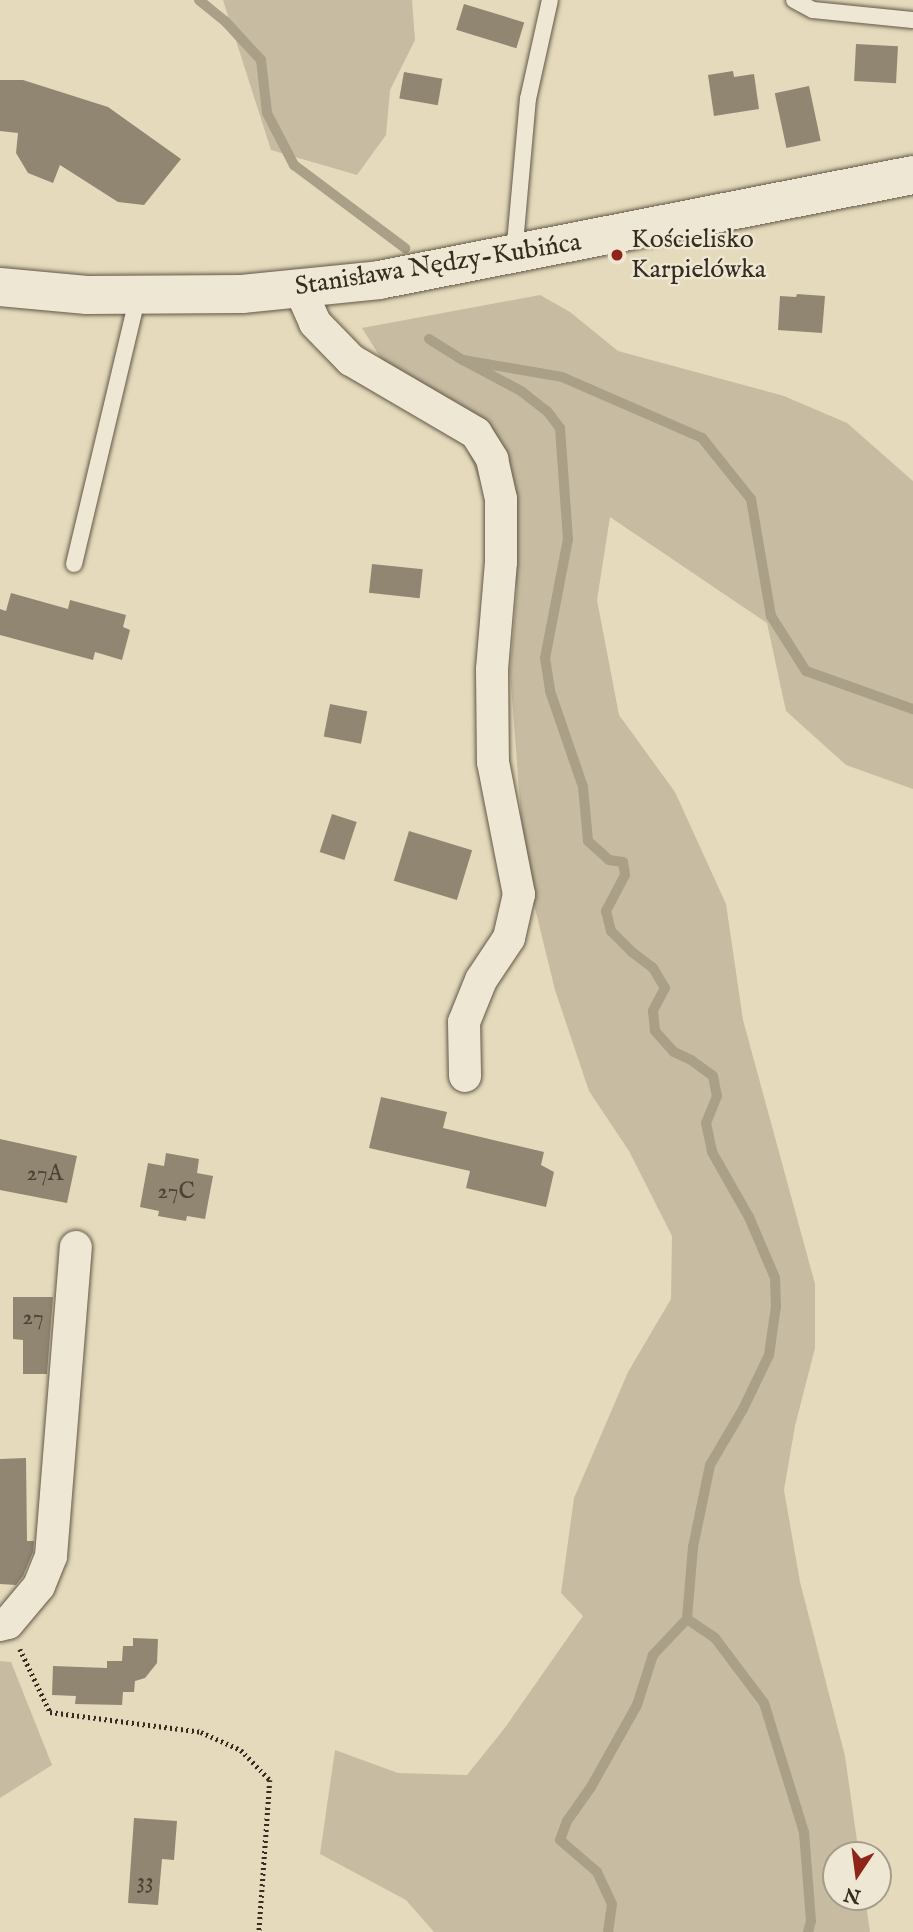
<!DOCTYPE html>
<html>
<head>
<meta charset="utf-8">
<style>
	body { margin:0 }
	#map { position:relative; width:913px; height:1932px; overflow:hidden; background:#e5dabb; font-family:"IM FELL English",serif }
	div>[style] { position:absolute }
	.green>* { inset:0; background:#c7bca1 }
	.stream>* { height:10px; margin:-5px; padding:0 5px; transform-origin:5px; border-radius:5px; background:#aa9f87 }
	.building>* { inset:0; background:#918672; transform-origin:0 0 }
	.path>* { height:4.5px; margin-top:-2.25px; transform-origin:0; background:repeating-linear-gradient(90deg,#372c22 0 2px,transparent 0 5.5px) }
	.roads { filter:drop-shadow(0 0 2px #625848) drop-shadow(0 0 2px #625848) }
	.service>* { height:16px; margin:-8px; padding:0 8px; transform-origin:8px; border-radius:8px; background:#eee7d3 }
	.minor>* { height:32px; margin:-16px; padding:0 16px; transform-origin:16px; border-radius:16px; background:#eee7d3 }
	.tertiary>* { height:38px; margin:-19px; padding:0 19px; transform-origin:19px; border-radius:19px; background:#eee7d3 }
	.dots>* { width:19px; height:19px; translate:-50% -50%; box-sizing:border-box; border:4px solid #eee7d3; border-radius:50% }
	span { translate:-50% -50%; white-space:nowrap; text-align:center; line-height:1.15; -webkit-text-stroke:5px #eee7d3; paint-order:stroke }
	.number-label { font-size:23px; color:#4e4236 }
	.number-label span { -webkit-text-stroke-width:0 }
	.poi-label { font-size:26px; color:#372c22 }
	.left { translate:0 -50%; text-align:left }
	.street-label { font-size:26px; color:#372c22 }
	.north { position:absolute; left:822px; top:1841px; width:70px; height:70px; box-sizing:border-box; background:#eee7d3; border:2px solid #a59c8c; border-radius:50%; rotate:193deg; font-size:19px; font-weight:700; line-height:28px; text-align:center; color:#372c22 }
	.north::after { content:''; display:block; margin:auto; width:24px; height:32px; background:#8f2418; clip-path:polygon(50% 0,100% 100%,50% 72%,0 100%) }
</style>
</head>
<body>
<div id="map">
	<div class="green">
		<div style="clip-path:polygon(223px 0,412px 0,415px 40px,390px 90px,386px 135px,357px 175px,271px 150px)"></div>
		<div style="clip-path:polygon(540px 295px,570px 312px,618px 351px,784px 396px,847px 423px,913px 481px,913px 789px,846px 765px,786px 711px,767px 623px,610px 517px,597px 600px,619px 715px,675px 792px,726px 904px,743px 1020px,815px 1284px,815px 1348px,795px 1426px,784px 1490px,800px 1582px,845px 1756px,859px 1855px,836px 1855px,836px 1897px,865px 1897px,870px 1932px,434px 1932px,406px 1900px,320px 1854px,335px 1750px,398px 1773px,467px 1775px,504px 1729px,583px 1616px,561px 1593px,574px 1498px,628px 1372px,671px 1299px,672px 1236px,629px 1151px,589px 1091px,555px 990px,525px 867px,510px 672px,517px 588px,501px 533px,451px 410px,387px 368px,362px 328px)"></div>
		<div style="clip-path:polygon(0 1661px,11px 1662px,52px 1765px,0 1798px)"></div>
	</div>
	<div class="stream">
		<div style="left:199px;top:0;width:33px;rotate:39deg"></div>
		<div style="left:225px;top:21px;width:53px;rotate:47.3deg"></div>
		<div style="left:261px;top:60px;width:53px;rotate:83.5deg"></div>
		<div style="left:267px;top:113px;width:59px;rotate:62.6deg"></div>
		<div style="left:294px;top:165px;width:139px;rotate:36.8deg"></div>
		<div style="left:429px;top:339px;width:40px;rotate:32deg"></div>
		<div style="left:463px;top:360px;width:100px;rotate:9.7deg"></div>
		<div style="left:562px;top:377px;width:153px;rotate:23.5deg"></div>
		<div style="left:702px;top:438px;width:78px;rotate:51.2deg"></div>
		<div style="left:751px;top:499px;width:119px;rotate:80.3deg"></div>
		<div style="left:771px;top:616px;width:65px;rotate:57.5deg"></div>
		<div style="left:806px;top:671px;width:114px;rotate:19.6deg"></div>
		<div style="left:463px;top:360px;width:66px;rotate:28.1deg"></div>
		<div style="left:521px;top:391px;width:33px;rotate:38deg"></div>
		<div style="left:547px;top:411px;width:21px;rotate:53deg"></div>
		<div style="left:560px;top:428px;width:111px;rotate:85.9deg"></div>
		<div style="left:568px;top:539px;width:121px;rotate:100.9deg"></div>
		<div style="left:545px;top:658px;width:33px;rotate:81deg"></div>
		<div style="left:550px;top:691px;width:102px;rotate:71deg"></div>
		<div style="left:583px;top:787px;width:54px;rotate:84.7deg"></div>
		<div style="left:588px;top:841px;width:28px;rotate:42deg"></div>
		<div style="left:609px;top:860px;width:14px;rotate:8deg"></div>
		<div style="left:623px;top:862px;width:13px;rotate:81deg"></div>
		<div style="left:625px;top:875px;width:41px;rotate:117.8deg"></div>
		<div style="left:606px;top:911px;width:21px;rotate:76deg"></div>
		<div style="left:611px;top:931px;width:30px;rotate:45deg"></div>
		<div style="left:632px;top:952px;width:26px;rotate:37deg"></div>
		<div style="left:653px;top:968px;width:23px;rotate:59deg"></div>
		<div style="left:665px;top:988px;width:26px;rotate:118deg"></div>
		<div style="left:653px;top:1011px;width:20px;rotate:84deg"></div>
		<div style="left:655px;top:1031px;width:28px;rotate:48deg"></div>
		<div style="left:674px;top:1052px;width:19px;rotate:25deg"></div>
		<div style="left:691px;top:1060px;width:27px;rotate:36deg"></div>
		<div style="left:713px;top:1076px;width:20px;rotate:79deg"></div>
		<div style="left:717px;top:1096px;width:29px;rotate:112deg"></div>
		<div style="left:706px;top:1123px;width:30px;rotate:78deg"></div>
		<div style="left:712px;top:1152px;width:75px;rotate:60.4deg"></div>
		<div style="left:749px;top:1217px;width:66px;rotate:66.9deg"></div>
		<div style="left:775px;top:1278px;width:28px;rotate:88deg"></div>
		<div style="left:776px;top:1306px;width:49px;rotate:98.1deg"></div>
		<div style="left:769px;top:1355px;width:60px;rotate:115.7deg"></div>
		<div style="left:743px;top:1409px;width:65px;rotate:120.5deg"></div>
		<div style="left:710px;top:1465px;width:84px;rotate:101.7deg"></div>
		<div style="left:693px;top:1547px;width:72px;rotate:94.8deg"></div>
		<div style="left:687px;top:1619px;width:50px;rotate:133.4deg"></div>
		<div style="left:653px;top:1655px;width:52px;rotate:107.7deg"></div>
		<div style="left:637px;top:1705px;width:94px;rotate:119.3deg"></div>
		<div style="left:591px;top:1787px;width:42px;rotate:125.2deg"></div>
		<div style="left:567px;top:1821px;width:20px;rotate:110deg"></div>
		<div style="left:560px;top:1840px;width:49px;rotate:40.9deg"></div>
		<div style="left:597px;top:1872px;width:35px;rotate:65deg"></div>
		<div style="left:612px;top:1904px;width:28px;rotate:98deg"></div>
		<div style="left:687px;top:1619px;width:34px;rotate:34deg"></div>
		<div style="left:715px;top:1638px;width:81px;rotate:53deg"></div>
		<div style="left:764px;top:1703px;width:135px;rotate:72.8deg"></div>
		<div style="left:804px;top:1832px;width:89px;rotate:85.5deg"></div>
		<div style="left:811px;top:1921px;width:11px;rotate:105deg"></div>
	</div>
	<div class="building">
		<div style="left:464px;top:4px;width:63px;height:27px;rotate:17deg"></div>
		<div style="left:856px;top:44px;width:42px;height:37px;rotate:3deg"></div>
		<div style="clip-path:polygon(733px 71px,734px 77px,754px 74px,759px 109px,714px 116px,708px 75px)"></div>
		<div style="left:404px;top:72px;width:39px;height:27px;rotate:10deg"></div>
		<div style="clip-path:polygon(0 80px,23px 80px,108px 107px,181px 159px,144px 205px,118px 202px,60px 165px,53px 183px,28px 173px,16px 153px,18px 133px,0 131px)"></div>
		<div style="left:809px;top:86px;width:56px;height:35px;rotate:78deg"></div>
		<div style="clip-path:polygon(797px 294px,825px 296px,822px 333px,778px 330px,780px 296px,796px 297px)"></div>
		<div style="left:372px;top:564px;width:51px;height:29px;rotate:6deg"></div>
		<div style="clip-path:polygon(11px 593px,68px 609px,70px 600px,126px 615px,123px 627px,130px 630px,122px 660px,95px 652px,93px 660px,0 635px,0 609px,6px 611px)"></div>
		<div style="left:330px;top:704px;width:38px;height:33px;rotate:11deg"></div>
		<div style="left:332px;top:814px;width:26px;height:40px;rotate:18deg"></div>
		<div style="left:409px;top:831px;width:66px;height:52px;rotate:17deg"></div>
		<div style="clip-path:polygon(381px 1097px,447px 1112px,443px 1128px,544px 1152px,541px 1165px,554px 1172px,546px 1207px,466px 1188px,470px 1171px,369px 1148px)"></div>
		<div style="clip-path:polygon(0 1139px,77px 1156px,67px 1203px,0 1190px)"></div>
		<div style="clip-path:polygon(166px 1153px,199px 1159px,197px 1173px,213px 1176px,205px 1219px,187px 1216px,186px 1221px,158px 1216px,159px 1211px,140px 1207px,148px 1163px,164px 1166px)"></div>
		<div style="clip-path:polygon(13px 1297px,53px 1297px,47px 1374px,23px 1374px,23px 1340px,13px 1339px)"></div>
		<div style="clip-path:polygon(26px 1458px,27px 1541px,34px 1541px,33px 1552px,23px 1576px,16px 1585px,0 1584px,0 1459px)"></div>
		<div style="clip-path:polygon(133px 1638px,158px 1639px,157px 1663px,145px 1678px,135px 1681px,134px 1692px,123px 1692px,122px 1705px,75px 1704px,76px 1696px,52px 1695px,53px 1666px,107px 1668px,107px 1661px,122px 1661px,123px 1646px,133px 1646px)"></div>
		<div style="clip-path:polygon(134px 1818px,177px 1821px,174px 1860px,162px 1859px,158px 1905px,128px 1903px)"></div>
	</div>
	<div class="path">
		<div style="left:20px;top:1649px;width:70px;rotate:64.5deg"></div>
		<div style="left:50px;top:1712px;width:152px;rotate:7.5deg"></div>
		<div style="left:201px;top:1732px;width:44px;rotate:24.2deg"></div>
		<div style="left:241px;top:1750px;width:42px;rotate:46deg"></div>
		<div style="left:270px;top:1780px;width:152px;rotate:94.1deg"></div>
	</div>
	<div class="roads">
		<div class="service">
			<div style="left:794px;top:0;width:21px;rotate:28deg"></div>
			<div style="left:813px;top:10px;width:100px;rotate:5.7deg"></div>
			<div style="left:514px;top:255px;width:157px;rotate:-84.9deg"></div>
			<div style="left:528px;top:99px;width:101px;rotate:-77.5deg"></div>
			<div style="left:74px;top:564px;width:277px;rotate:-76.6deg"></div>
		</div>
		<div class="minor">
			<div style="left:300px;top:289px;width:37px;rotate:66deg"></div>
			<div style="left:315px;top:323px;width:52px;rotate:45.8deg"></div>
			<div style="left:351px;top:360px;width:145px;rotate:30.3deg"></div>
			<div style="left:476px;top:433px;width:31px;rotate:58deg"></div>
			<div style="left:492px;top:459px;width:41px;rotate:77.3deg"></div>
			<div style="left:501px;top:499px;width:63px;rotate:90deg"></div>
			<div style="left:501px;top:562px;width:108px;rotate:94.8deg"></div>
			<div style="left:492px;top:670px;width:92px;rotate:89.4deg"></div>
			<div style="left:493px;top:762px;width:135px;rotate:78.9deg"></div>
			<div style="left:519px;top:894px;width:45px;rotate:102.8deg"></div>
			<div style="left:509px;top:938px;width:50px;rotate:123.7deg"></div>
			<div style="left:481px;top:980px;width:45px;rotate:112deg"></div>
			<div style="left:464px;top:1022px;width:54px;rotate:88.9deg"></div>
			<div style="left:0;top:1625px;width:8px;rotate:-14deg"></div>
			<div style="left:8px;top:1623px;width:48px;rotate:-50deg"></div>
			<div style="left:39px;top:1586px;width:32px;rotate:-68deg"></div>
			<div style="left:51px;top:1556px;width:310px;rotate:-85.4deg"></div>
		</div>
		<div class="tertiary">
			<div style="left:0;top:287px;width:87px;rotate:5.3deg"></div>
			<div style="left:87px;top:295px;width:155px;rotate:-0.4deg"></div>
			<div style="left:242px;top:294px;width:138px;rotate:-5.8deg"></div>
			<div style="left:379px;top:280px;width:544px;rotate:-11.12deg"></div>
		</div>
	</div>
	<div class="dots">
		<div style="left:617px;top:255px;background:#8f2418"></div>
	</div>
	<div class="number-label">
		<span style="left:45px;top:1174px">27A</span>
		<span style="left:176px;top:1192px">27C</span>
		<span style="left:33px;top:1318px">27</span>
		<span style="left:145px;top:1882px">33</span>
	</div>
	<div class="poi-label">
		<span class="left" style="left:631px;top:255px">Kościelisko<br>Karpielówka</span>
	</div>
	<div class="street-label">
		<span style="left:438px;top:265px;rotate:-9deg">Stanisława Nędzy-Kubińca</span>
	</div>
	<div class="north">N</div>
</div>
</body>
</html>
